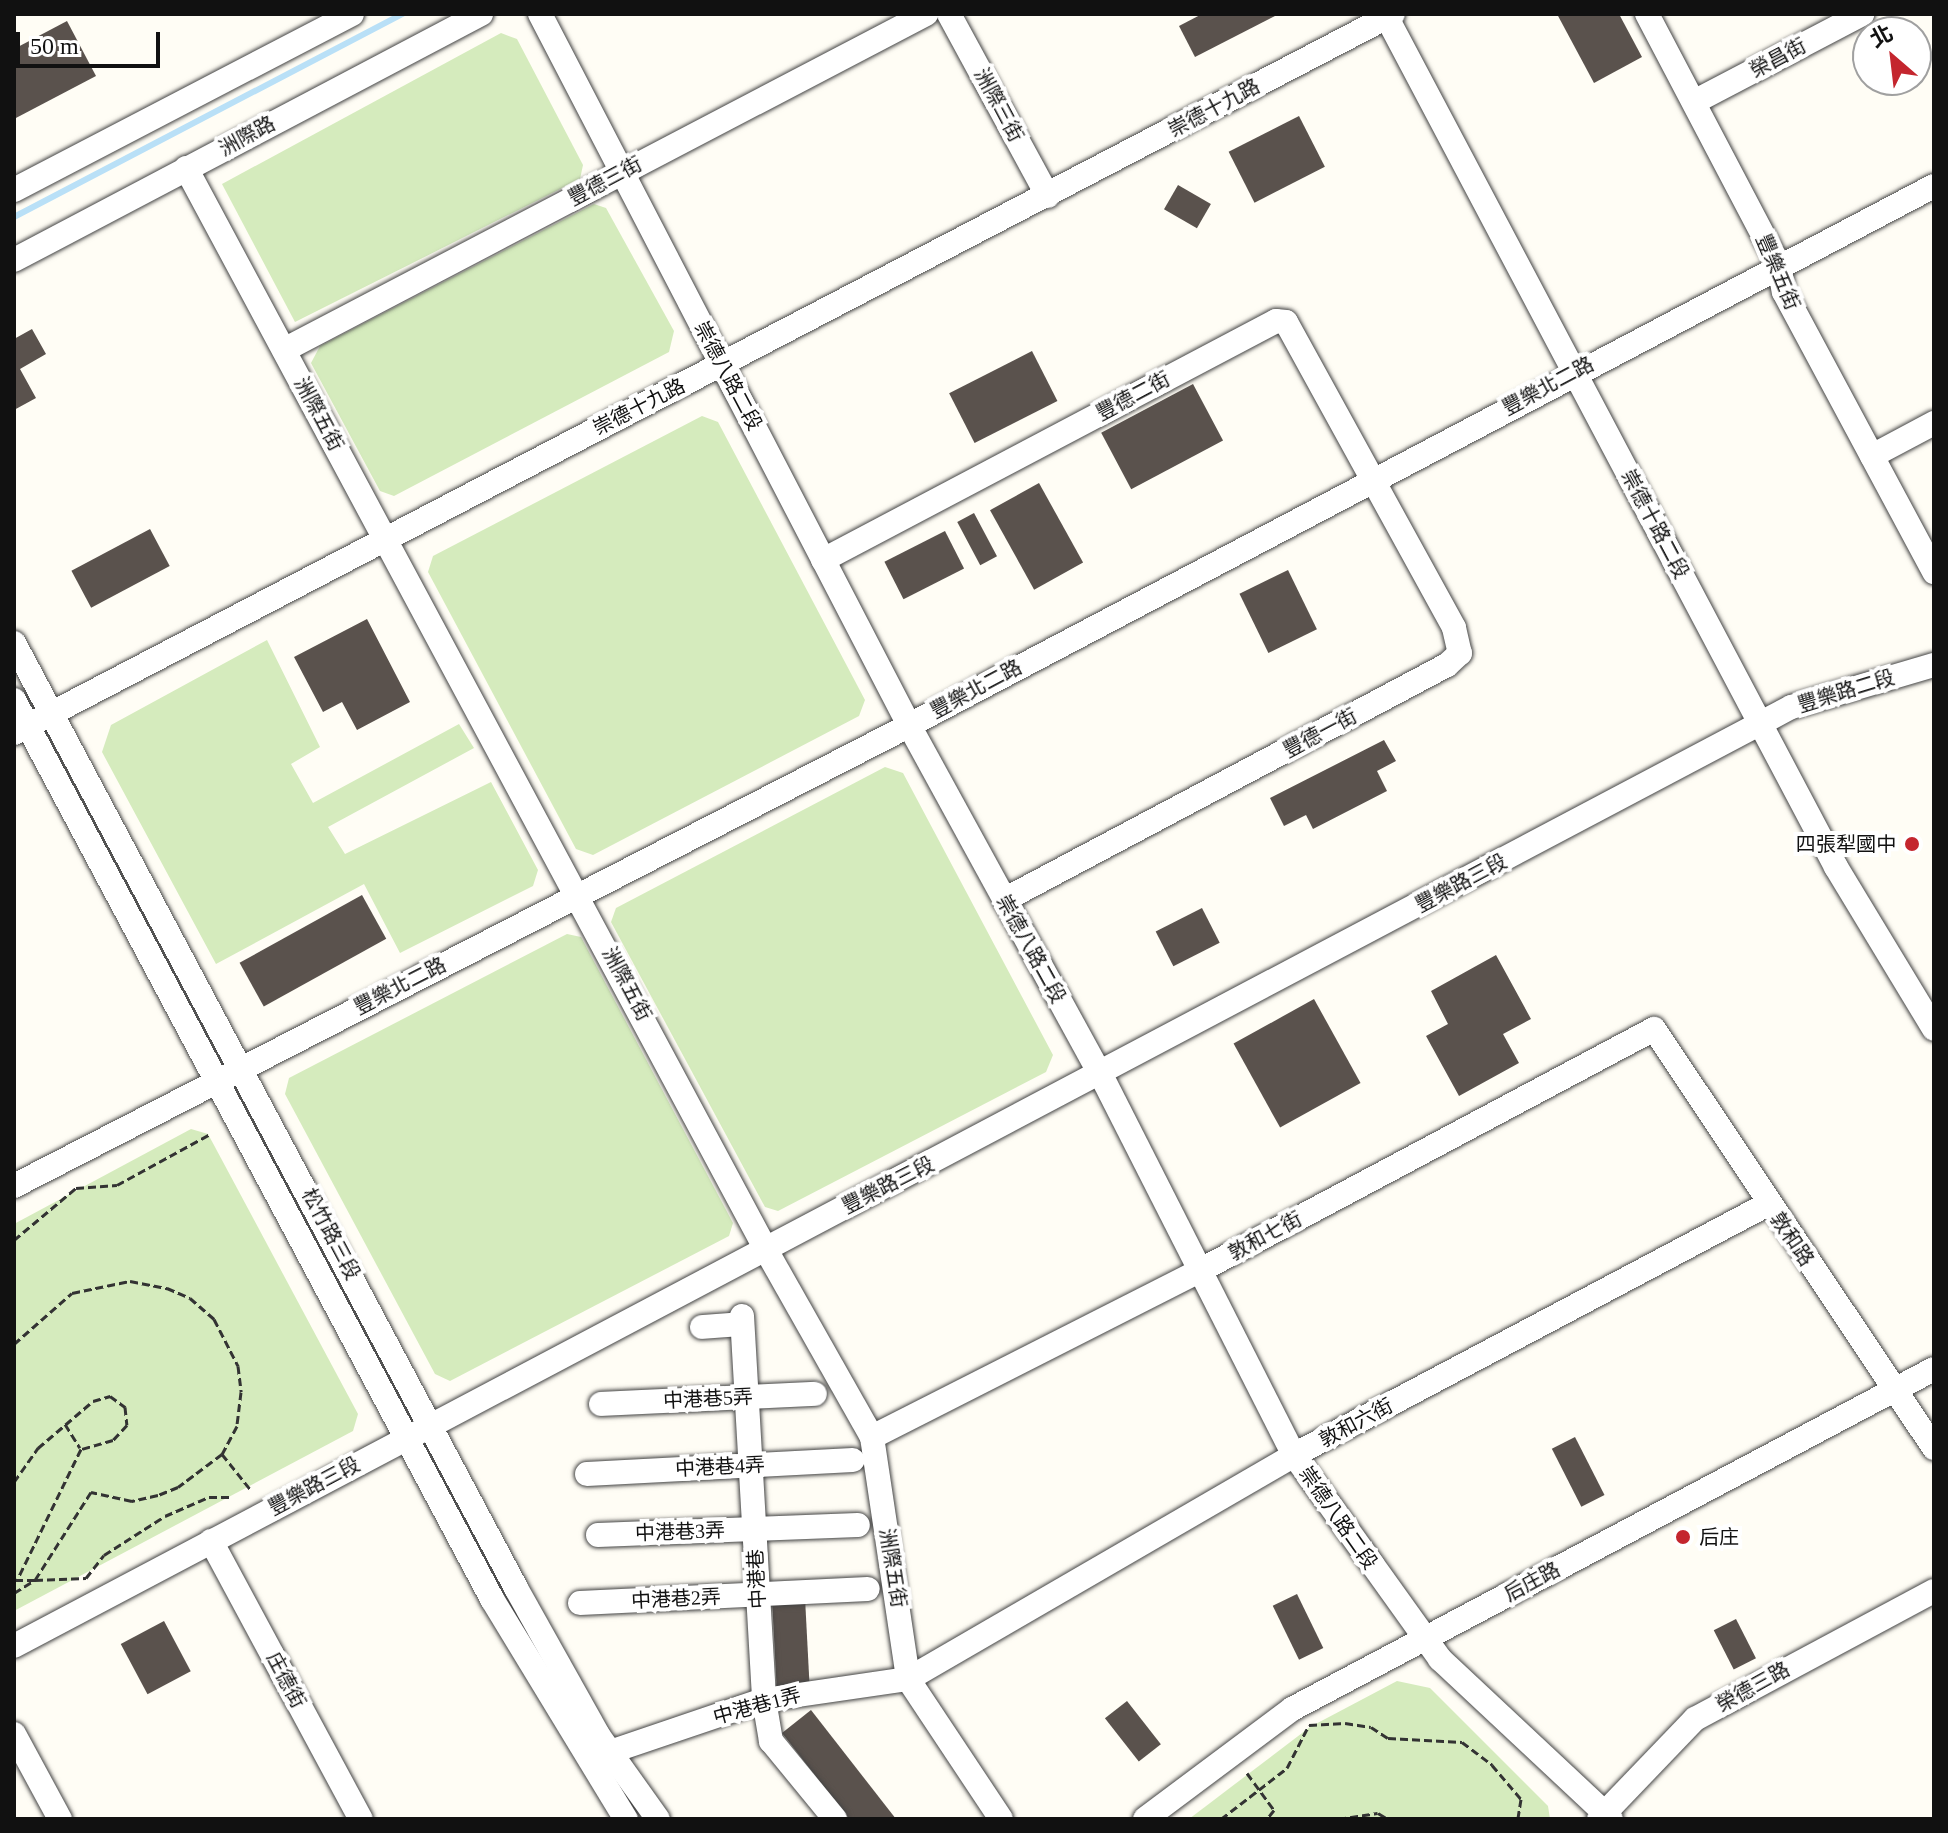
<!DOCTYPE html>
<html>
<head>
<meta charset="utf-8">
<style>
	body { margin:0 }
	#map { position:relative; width:1948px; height:1833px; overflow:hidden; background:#fffdf5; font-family:"Times New Roman","Noto Sans TC",serif }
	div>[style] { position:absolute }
	.green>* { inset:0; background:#d5ebbd }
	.stream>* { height:6px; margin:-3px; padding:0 3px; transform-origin:3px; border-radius:3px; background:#b9e0f7 }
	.building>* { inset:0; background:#5a524d; transform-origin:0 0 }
	.path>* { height:3px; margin-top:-1.5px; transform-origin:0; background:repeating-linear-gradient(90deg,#333 0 8px,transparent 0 12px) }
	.roads { filter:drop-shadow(0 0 2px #444) drop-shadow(0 0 2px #444) }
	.minor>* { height:24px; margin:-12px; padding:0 12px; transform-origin:12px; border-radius:12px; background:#fff }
	.dots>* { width:22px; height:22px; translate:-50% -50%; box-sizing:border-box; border:4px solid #fff; border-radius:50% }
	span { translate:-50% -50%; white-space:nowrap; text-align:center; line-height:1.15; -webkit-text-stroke:8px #fff; paint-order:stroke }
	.street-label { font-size:20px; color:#111 }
	.poi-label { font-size:20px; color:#111 }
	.right { translate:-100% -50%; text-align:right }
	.left { translate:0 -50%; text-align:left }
	.frame { position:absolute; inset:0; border:16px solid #111; pointer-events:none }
	.north { position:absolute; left:1852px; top:16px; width:80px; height:80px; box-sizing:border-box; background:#fff; border:2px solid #a0a0a0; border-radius:50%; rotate:332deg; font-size:22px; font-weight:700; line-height:32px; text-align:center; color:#111 }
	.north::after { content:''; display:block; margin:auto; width:28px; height:36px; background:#c4262e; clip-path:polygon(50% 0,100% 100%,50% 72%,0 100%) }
	.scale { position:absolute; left:16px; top:32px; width:144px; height:36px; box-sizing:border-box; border:4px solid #111; border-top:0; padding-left:10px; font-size:24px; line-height:28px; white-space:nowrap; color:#111; -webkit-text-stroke:6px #fff; paint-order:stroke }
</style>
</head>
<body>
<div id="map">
	<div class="green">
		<div style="clip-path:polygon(501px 33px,517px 39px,583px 165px,580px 179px,295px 322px,222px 184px)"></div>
		<div style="clip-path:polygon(594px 204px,606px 208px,674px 331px,669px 352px,394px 496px,380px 491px,311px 363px,320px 346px)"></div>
		<div style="clip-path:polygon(702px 416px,718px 422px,865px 700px,859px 716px,593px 855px,576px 849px,428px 572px,433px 556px)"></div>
		<div style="clip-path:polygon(267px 640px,320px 747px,291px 764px,313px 803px,459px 724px,474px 748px,328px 827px,345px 854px,491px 782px,538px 870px,533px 886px,400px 953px,364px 884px,216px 964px,102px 752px,111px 725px)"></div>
		<div style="clip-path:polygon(885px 767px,903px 773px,1053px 1055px,1046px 1072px,778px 1211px,765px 1207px,611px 922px,616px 908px)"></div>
		<div style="clip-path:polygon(567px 934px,581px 937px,733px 1223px,729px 1236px,450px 1381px,435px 1374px,285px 1094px,289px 1078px)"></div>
		<div style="clip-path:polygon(191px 1129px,208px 1134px,358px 1414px,353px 1431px,14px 1611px,14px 1224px)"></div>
		<div style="clip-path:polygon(1397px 1681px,1430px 1688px,1548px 1806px,1550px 1819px,1189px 1819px,1310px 1727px)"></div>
	</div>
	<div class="stream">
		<div style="left:14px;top:217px;width:439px;rotate:-27.6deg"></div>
	</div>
	<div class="building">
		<div style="clip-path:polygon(1202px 14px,1279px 14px,1195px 57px,1179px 26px)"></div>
		<div style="clip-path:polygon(1557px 14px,1619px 14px,1642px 57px,1594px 83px)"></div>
		<div style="clip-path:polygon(67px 21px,96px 76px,14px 119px,14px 49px)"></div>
		<div style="left:1299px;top:116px;width:57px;height:79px;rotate:63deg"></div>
		<div style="left:1178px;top:185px;width:38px;height:28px;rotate:30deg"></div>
		<div style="clip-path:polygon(32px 329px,46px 354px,20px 369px,36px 398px,14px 410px,14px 339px)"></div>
		<div style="left:1032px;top:351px;width:56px;height:93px;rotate:63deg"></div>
		<div style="left:1193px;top:384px;width:64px;height:104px;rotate:62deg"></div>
		<div style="left:1039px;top:483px;width:91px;height:56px;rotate:61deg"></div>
		<div style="left:974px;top:513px;width:49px;height:19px;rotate:62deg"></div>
		<div style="left:150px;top:529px;width:42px;height:89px;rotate:62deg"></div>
		<div style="left:945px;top:531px;width:42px;height:68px;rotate:63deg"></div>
		<div style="left:1288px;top:570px;width:66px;height:54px;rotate:64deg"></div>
		<div style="clip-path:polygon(367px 619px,410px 702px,357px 730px,342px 702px,323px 712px,294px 657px)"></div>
		<div style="clip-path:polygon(1384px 740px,1396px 761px,1377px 771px,1387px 791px,1313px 829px,1306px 815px,1284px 826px,1270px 798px)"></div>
		<div style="left:362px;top:895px;width:50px;height:140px;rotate:61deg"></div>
		<div style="left:1202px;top:908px;width:39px;height:52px;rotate:63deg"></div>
		<div style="clip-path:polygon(1496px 955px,1531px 1019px,1503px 1034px,1519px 1063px,1459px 1096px,1426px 1036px,1448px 1024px,1431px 991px)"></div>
		<div style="left:1314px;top:999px;width:96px;height:92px;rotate:61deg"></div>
		<div style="left:1575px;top:1437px;width:65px;height:26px;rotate:63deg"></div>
		<div style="left:1297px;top:1594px;width:60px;height:27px;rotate:64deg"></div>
		<div style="left:805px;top:1598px;width:88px;height:33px;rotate:87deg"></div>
		<div style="left:1736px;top:1619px;width:44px;height:25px;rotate:63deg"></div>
		<div style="left:164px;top:1621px;width:57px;height:49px;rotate:62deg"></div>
		<div style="left:1127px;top:1701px;width:55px;height:28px;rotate:52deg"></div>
		<div style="clip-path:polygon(811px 1710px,896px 1819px,849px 1819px,782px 1733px)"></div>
	</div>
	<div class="path">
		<div style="left:14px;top:1240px;width:81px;rotate:-40deg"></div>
		<div style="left:76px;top:1188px;width:41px;rotate:-4.2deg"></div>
		<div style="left:117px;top:1185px;width:106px;rotate:-28.7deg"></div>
		<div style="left:14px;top:1344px;width:77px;rotate:-41.3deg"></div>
		<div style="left:72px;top:1293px;width:59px;rotate:-11.7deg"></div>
		<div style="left:130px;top:1281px;width:38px;rotate:11deg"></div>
		<div style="left:167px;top:1288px;width:25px;rotate:23deg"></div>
		<div style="left:190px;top:1298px;width:32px;rotate:41deg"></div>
		<div style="left:214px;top:1319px;width:53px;rotate:62.9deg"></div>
		<div style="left:238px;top:1366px;width:26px;rotate:83deg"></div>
		<div style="left:241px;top:1392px;width:34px;rotate:97deg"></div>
		<div style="left:237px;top:1426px;width:32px;rotate:118deg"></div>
		<div style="left:222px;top:1454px;width:55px;rotate:143.1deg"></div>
		<div style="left:178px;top:1487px;width:22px;rotate:158deg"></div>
		<div style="left:158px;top:1495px;width:27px;rotate:167deg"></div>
		<div style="left:132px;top:1501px;width:42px;rotate:-167.6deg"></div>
		<div style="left:91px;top:1492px;width:104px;rotate:122.5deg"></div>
		<div style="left:35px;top:1580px;width:21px;rotate:180deg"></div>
		<div style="left:65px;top:1424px;width:28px;rotate:58deg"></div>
		<div style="left:222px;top:1454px;width:45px;rotate:51.3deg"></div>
		<div style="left:14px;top:1482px;width:42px;rotate:-54.8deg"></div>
		<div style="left:38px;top:1448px;width:72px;rotate:-40.5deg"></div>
		<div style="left:93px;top:1401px;width:18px;rotate:-16deg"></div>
		<div style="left:110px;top:1396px;width:19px;rotate:36deg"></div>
		<div style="left:125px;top:1407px;width:18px;rotate:84deg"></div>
		<div style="left:127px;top:1425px;width:21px;rotate:133deg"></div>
		<div style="left:113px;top:1440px;width:33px;rotate:164deg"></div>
		<div style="left:81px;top:1449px;width:144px;rotate:116deg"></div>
		<div style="left:14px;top:1593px;width:25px;rotate:-32deg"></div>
		<div style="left:35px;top:1580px;width:51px;rotate:-2.2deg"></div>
		<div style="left:86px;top:1578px;width:29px;rotate:-52deg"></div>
		<div style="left:104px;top:1555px;width:72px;rotate:-32.6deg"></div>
		<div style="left:165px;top:1516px;width:48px;rotate:-23.4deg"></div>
		<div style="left:209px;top:1497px;width:24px"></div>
		<div style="left:1247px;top:1773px;width:46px;rotate:53.9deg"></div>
		<div style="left:1274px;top:1810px;width:11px;rotate:128deg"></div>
		<div style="left:1221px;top:1819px;width:83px;rotate:-37.7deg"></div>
		<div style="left:1287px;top:1768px;width:48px;rotate:-62.9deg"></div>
		<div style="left:1309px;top:1725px;width:36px;rotate:-3deg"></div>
		<div style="left:1345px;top:1723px;width:26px;rotate:9deg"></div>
		<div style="left:1371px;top:1727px;width:20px;rotate:33deg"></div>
		<div style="left:1388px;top:1738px;width:74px;rotate:3.1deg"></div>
		<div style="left:1462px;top:1742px;width:38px;rotate:37deg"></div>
		<div style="left:1492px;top:1765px;width:45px;rotate:49.5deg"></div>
		<div style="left:1521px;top:1799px;width:20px;rotate:99deg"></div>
		<div style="left:1338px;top:1819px;width:40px;rotate:-8.5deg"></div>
		<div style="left:1378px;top:1813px;width:12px;rotate:31deg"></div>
	</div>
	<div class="roads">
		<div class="minor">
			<div style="left:540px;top:14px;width:801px;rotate:62.57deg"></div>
			<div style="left:909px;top:725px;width:399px;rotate:61.3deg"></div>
			<div style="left:1101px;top:1075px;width:426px;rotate:63.1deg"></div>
			<div style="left:1294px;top:1455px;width:251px;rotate:54.4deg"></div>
			<div style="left:1440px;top:1659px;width:234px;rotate:43.1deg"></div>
			<div style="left:949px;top:14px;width:207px;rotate:61.5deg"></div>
			<div style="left:1385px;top:14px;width:965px;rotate:62.13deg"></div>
			<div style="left:1836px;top:867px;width:189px;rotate:58.8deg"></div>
			<div style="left:1647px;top:14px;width:284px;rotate:62.3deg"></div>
			<div style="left:1779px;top:265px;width:27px;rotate:80deg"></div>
			<div style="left:1784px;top:292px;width:318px;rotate:61.8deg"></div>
			<div style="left:1694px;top:102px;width:190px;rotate:-27.6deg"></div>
			<div style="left:186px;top:168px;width:1225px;rotate:61.8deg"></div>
			<div style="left:765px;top:1248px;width:217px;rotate:60.5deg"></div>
			<div style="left:872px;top:1437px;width:245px;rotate:81.5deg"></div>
			<div style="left:908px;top:1679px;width:168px;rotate:56.4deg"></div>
			<div style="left:14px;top:190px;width:381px;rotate:-27.5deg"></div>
			<div style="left:14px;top:260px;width:528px;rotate:-27.78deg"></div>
			<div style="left:284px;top:350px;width:725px;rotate:-27.63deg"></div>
			<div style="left:1872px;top:456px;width:70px;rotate:-28deg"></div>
			<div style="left:823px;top:560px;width:512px;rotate:-27.82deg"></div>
			<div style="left:1276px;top:321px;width:10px;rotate:6deg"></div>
			<div style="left:1286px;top:322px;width:349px;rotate:61.2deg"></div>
			<div style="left:1454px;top:628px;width:26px;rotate:77deg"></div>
			<div style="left:1460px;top:653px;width:18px;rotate:137deg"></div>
			<div style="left:1447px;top:665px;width:501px;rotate:152.06deg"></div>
			<div style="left:14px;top:643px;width:1070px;rotate:62.02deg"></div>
			<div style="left:516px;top:1588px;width:168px;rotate:60.8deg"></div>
			<div style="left:598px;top:1735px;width:103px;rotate:54.5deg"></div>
			<div style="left:14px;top:700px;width:1018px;rotate:62deg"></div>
			<div style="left:492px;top:1599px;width:258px;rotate:58.7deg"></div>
			<div style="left:14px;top:733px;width:1555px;rotate:-27.54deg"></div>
			<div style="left:14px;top:1186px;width:982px;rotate:-27.22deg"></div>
			<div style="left:887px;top:737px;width:1183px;rotate:-27.76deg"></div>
			<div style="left:742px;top:1316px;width:385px;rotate:86.7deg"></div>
			<div style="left:764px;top:1700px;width:42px;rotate:80.3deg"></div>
			<div style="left:771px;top:1741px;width:101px;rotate:50.6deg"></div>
			<div style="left:702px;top:1327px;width:40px;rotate:-4.3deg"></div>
			<div style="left:601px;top:1404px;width:214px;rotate:-2.7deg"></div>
			<div style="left:872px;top:1437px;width:369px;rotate:-26.9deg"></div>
			<div style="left:1201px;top:1270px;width:513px;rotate:-28.01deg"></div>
			<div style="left:1654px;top:1029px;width:504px;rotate:56.25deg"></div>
			<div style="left:587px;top:1474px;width:266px;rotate:-3deg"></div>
			<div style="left:598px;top:1535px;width:260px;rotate:-2.2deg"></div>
			<div style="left:211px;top:1541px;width:316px;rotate:61.7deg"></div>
			<div style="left:580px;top:1603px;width:288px;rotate:-2.8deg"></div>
			<div style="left:14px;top:1646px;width:2010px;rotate:-27.85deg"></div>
			<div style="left:1791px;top:707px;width:149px;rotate:-16.4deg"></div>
			<div style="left:14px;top:1734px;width:97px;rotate:61.6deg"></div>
			<div style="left:610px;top:1752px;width:163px;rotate:-18.7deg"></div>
			<div style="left:764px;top:1700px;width:146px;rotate:-8.3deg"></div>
			<div style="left:908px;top:1679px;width:446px;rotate:-30.1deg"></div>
			<div style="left:1294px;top:1455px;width:536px;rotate:-27.9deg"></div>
			<div style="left:1145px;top:1819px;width:184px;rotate:-36.8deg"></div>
			<div style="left:1292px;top:1709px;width:726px;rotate:-27.91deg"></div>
			<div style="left:1599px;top:1819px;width:139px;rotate:-46.2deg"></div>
			<div style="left:1695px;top:1719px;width:271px;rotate:-28.2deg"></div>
		</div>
	</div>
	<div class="dots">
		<div style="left:1912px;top:844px;background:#c4262e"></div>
		<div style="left:1683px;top:1537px;background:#c4262e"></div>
	</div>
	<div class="street-label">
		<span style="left:1778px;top:58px;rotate:-28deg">榮昌街</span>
		<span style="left:999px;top:105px;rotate:62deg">洲際三街</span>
		<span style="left:1214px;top:108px;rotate:-28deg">崇德十九路</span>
		<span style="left:247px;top:136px;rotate:-28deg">洲際路</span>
		<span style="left:605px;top:181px;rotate:-28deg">豐德三街</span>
		<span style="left:1778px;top:272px;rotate:67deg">豐樂五街</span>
		<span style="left:728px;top:376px;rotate:62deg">崇德八路二段</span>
		<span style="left:1548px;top:386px;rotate:-28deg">豐樂北二路</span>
		<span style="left:1133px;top:396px;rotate:-28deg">豐德二街</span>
		<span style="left:639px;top:407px;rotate:-27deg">崇德十九路</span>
		<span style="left:319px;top:414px;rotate:62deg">洲際五街</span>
		<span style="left:1655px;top:524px;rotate:62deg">崇德十路二段</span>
		<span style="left:976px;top:689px;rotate:-28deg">豐樂北二路</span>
		<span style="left:1846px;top:691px;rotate:-17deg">豐樂路二段</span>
		<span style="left:1320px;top:733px;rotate:-28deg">豐德一街</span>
		<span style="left:1461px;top:883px;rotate:-28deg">豐樂路三段</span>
		<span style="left:1031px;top:949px;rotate:61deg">崇德八路二段</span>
		<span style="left:627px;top:984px;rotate:62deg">洲際五街</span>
		<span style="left:400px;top:986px;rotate:-27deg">豐樂北二路</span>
		<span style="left:888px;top:1185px;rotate:-27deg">豐樂路三段</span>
		<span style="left:331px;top:1234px;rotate:62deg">松竹路三段</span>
		<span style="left:1265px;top:1236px;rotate:-28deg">敦和七街</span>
		<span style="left:1792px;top:1239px;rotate:56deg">敦和路</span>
		<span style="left:708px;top:1399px;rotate:-3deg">中港巷5弄</span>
		<span style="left:1356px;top:1423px;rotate:-28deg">敦和六街</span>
		<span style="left:720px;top:1467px;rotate:-3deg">中港巷4弄</span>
		<span style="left:314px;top:1486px;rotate:-28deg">豐樂路三段</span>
		<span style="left:1338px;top:1518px;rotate:55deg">崇德八路二段</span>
		<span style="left:680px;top:1532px;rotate:-2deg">中港巷3弄</span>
		<span style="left:893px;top:1568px;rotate:81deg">洲際五街</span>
		<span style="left:757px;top:1579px;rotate:-93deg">中港巷</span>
		<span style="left:1532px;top:1582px;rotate:-28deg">后庄路</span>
		<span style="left:676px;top:1599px;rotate:-3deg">中港巷2弄</span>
		<span style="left:286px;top:1680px;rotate:62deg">庄德街</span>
		<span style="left:1753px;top:1687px;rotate:-29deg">榮德三路</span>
		<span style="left:757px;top:1706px;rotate:-15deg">中港巷1弄</span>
	</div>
	<div class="poi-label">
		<span class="right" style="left:1896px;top:844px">四張犁國中</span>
		<span class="left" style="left:1699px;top:1537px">后庄</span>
	</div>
	<div class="frame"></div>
	<div class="north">北</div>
	<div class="scale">50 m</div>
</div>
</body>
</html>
